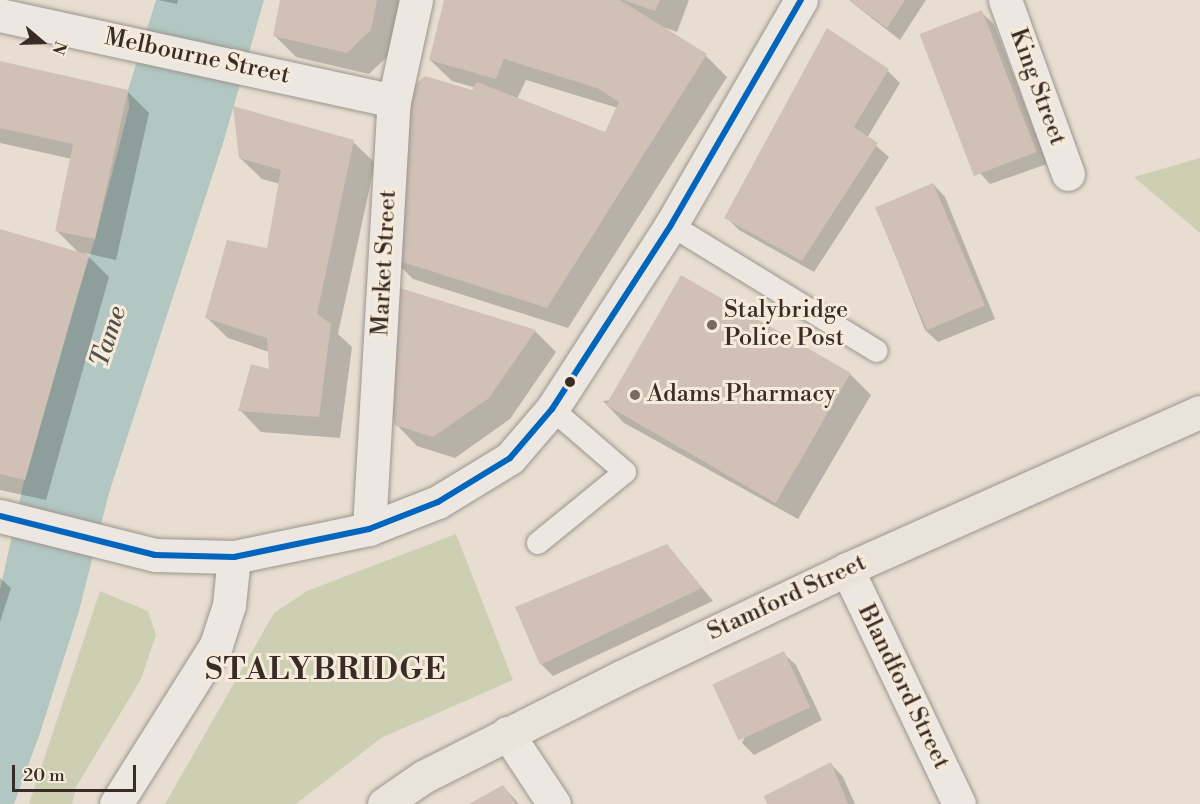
<!DOCTYPE html>
<html>
<head>
<meta charset="utf-8">
<style>
	body { margin:0 }
	#map { position:relative; width:1200px; height:804px; overflow:hidden; background:#e7ded1; font-family:"Libre Bodoni",serif }
	div>[style] { position:absolute }
	.green>* { inset:0; background:#cdcfb2 }
	.water>* { inset:0; background:#b2c6c2 }
	.shadow>* { inset:0; background:#0003 }
	.building>* { inset:0; background:#d0c0b5; transform-origin:0 0 }
	.roads { filter:drop-shadow(0 0 2px #9c958d) drop-shadow(0 0 2px #9c958d) }
	.lane>* { height:22px; margin:-11px; padding:0 11px; transform-origin:11px; border-radius:11px; background:#ece7e1 }
	.street>* { height:33px; margin:-16.5px; padding:0 16.5px; transform-origin:16.5px; border-radius:16.5px; background:#ece7e1 }
	.secondary>* { height:33px; margin:-16.5px; padding:0 16.5px; transform-origin:16.5px; border-radius:16.5px; background:#ece7e1 }
	.highway>* { height:33px; margin:-16.5px; padding:0 16.5px; transform-origin:16.5px; border-radius:16.5px; background:#e9e3dc }
	.bus-1>* { height:6px; margin:-3px; padding:0 3px; transform-origin:3px; border-radius:3px; background:#0065bd }
	.dots>* { width:16px; height:16px; translate:-50% -50%; box-sizing:border-box; border:3px solid #f6eadb; border-radius:50% }
	span { translate:-50% -50%; white-space:nowrap; text-align:center; line-height:1.15; -webkit-text-stroke:6px #f6eadb; paint-order:stroke }
	.street-label { font-size:24px; color:#392c25 }
	.poi-label { font-size:24px; color:#392c25 }
	.left { translate:0 -50%; text-align:left }
	.water-label { font-size:26px; color:#52504b; font-style:italic }
	.district-label { font-size:30px; color:#392c25; font-weight:700; letter-spacing:1.5px }
	.north { position:absolute; left:12px; top:12px; width:60px; height:60px; -webkit-text-stroke:4px #f6eadb; paint-order:stroke; rotate:109deg; font-size:16px; font-weight:700; line-height:24px; text-align:center; color:#392c25 }
	.north::after { content:''; display:block; margin:auto; width:21px; height:27px; background:#392c25; clip-path:polygon(50% 0,100% 100%,50% 72%,0 100%) }
	.scale { position:absolute; left:12px; top:765px; width:124px; height:27px; box-sizing:border-box; border:3px solid #392c25; border-top:0; padding-left:8px; font-size:18px; line-height:21px; white-space:nowrap; color:#392c25; -webkit-text-stroke:4px #f6eadb; paint-order:stroke }
</style>
</head>
<body>
<div id="map">
	<div class="green">
		<div style="clip-path:polygon(1200px 158px,1200px 233px,1134px 177px)"></div>
		<div style="clip-path:polygon(456px 534px,513px 680px,381px 738px,296px 804px,165px 804px,274px 613px,307px 591px)"></div>
		<div style="clip-path:polygon(100px 591px,148px 611px,156px 635px,141px 679px,76px 787px,72px 804px,29px 804px)"></div>
	</div>
	<div class="water">
		<div style="clip-path:polygon(156px 0,264px 0,224px 140px,109px 493px,79px 611px,39px 736px,14px 804px,0 804px,0 590px,35px 431px,95px 239px,129px 108px,128px 90px)"></div>
	</div>
	<div class="shadow">
		<div style="clip-path:polygon(158px 0,178px 0,177px 4px)"></div>
		<div style="clip-path:polygon(282px 0,402px 0,392px 52px,369px 74px,296px 57px,275px 36px)"></div>
		<div style="clip-path:polygon(evenodd,446px 0,689px 0,677px 32px,663px 27px,706px 56px,727px 77px,568px 328px,413px 279px,392px 258px,476px 88px,452px 81px,430px 60px,446px 0,526px 80px,618px 108px,606px 134px,517px 99px,526px 80px)"></div>
		<div style="clip-path:polygon(926px 0,900px 40px,850px 1px,851px 0)"></div>
		<div style="clip-path:polygon(981px 12px,994px 24px,1047px 164px,990px 184px,978px 171px)"></div>
		<div style="clip-path:polygon(0 63px,128px 92px,149px 113px,116px 260px,85px 253px,109px 277px,46px 500px,0 490px,0 231px,80px 254px,56px 230px,72px 159px,0 143px)"></div>
		<div style="clip-path:polygon(888px 71px,900px 83px,867px 138px,889px 157px,814px 272px,739px 230px,726px 217px)"></div>
		<div style="clip-path:polygon(353px 142px,375px 163px,338px 334px,352px 347px,340px 438px,261px 432px,240px 410px,270px 371px,269px 352px,228px 338px,206px 317px,268px 250px,280px 184px,262px 179px,240px 158px)"></div>
		<div style="clip-path:polygon(933px 184px,945px 197px,995px 319px,938px 342px,925px 330px,877px 208px)"></div>
		<div style="clip-path:polygon(398px 289px,535px 331px,556px 352px,510px 419px,455px 458px,417px 446px,396px 424px)"></div>
		<div style="clip-path:polygon(850px 374px,871px 395px,798px 519px,624px 423px,603px 401px)"></div>
		<div style="clip-path:polygon(667px 545px,713px 601px,553px 676px,541px 664px)"></div>
		<div style="clip-path:polygon(0 578px,11px 588px,0 622px)"></div>
		<div style="clip-path:polygon(783px 653px,796px 665px,822px 720px,754px 755px,742px 743px)"></div>
		<div style="clip-path:polygon(831px 764px,843px 777px,855px 804px,769px 804px)"></div>
		<div style="clip-path:polygon(503px 786px,519px 804px,472px 804px)"></div>
	</div>
	<div class="building">
		<div style="clip-path:polygon(280px 0,377px 0,371px 30px,347px 53px,273px 36px)"></div>
		<div style="clip-path:polygon(444px 0,620px 0,707px 54px,547px 308px,390px 258px,413px 87px,425px 76px,472px 90px,477px 82px,605px 132px,619px 102px,597px 88px,504px 59px,496px 79px,429px 60px)"></div>
		<div style="clip-path:polygon(623px 0,660px 0,655px 11px)"></div>
		<div style="clip-path:polygon(849px 0,905px 0,887px 28px)"></div>
		<div style="left:982px;top:10px;width:152px;height:67px;rotate:69deg"></div>
		<div style="clip-path:polygon(827px 28px,889px 69px,854px 127px,878px 143px,802px 261px,724px 218px)"></div>
		<div style="clip-path:polygon(0 61px,128px 90px,95px 239px,55px 231px,73px 144px,0 128px)"></div>
		<div style="clip-path:polygon(233px 106px,354px 140px,317px 314px,331px 324px,319px 417px,238px 411px,251px 364px,269px 369px,267px 338px,205px 318px,227px 240px,267px 248px,281px 170px,239px 158px)"></div>
		<div style="left:933px;top:183px;width:133px;height:63px;rotate:67deg"></div>
		<div style="clip-path:polygon(0 229px,89px 255px,25px 480px,0 474px)"></div>
		<div style="left:681px;top:275px;width:196px;height:150px;rotate:30deg"></div>
		<div style="clip-path:polygon(397px 287px,536px 330px,489px 398px,433px 437px,395px 425px,387px 399px)"></div>
		<div style="clip-path:polygon(667px 544px,702px 588px,540px 665px,515px 607px)"></div>
		<div style="left:784px;top:651px;width:62px;height:79px;rotate:65deg"></div>
		<div style="clip-path:polygon(831px 762px,848px 804px,767px 804px,764px 796px)"></div>
		<div style="clip-path:polygon(503px 785px,516px 804px,469px 804px)"></div>
	</div>
	<div class="roads">
		<div class="lane">
			<div style="left:671px;top:225px;width:241px;rotate:31.5deg"></div>
			<div style="left:538px;top:543px;width:112px;rotate:-39.2deg"></div>
			<div style="left:625px;top:472px;width:96px;rotate:-139.2deg"></div>
		</div>
		<div class="street">
			<div style="left:1005px;top:0;width:185px;rotate:70.1deg"></div>
			<div style="left:0;top:15px;width:403px;rotate:12.3deg"></div>
			<div style="left:0;top:516px;width:160px;rotate:14.1deg"></div>
			<div style="left:155px;top:555px;width:79px;rotate:1.5deg"></div>
			<div style="left:369px;top:529px;width:74px;rotate:-21.4deg"></div>
			<div style="left:438px;top:502px;width:84px;rotate:-31.4deg"></div>
			<div style="left:510px;top:458px;width:65px;rotate:-49.4deg"></div>
			<div style="left:552px;top:409px;width:219px;rotate:-57.1deg"></div>
			<div style="left:671px;top:225px;width:260px;rotate:-60deg"></div>
			<div style="left:847px;top:569px;width:260px;rotate:64.5deg"></div>
			<div style="left:507px;top:733px;width:85px;rotate:56.5deg"></div>
		</div>
		<div class="secondary">
			<div style="left:116px;top:804px;width:188px;rotate:-57.8deg"></div>
			<div style="left:216px;top:645px;width:42px;rotate:-72deg"></div>
			<div style="left:229px;top:605px;width:48px;rotate:-84.1deg"></div>
			<div style="left:234px;top:557px;width:138px;rotate:-11.7deg"></div>
			<div style="left:369px;top:529px;width:429px;rotate:-86.7deg"></div>
			<div style="left:394px;top:101px;width:103px;rotate:-77.7deg"></div>
		</div>
		<div class="highway">
			<div style="left:384px;top:804px;width:47px;rotate:-34.7deg"></div>
			<div style="left:423px;top:777px;width:222px;rotate:-26.8deg"></div>
			<div style="left:621px;top:677px;width:250px;rotate:-25.5deg"></div>
			<div style="left:847px;top:569px;width:386px;rotate:-24deg"></div>
		</div>
	</div>
	<div class="bus-1">
		<div style="left:0;top:516px;width:160px;rotate:14.1deg"></div>
		<div style="left:155px;top:555px;width:79px;rotate:1.5deg"></div>
		<div style="left:234px;top:557px;width:138px;rotate:-11.7deg"></div>
		<div style="left:369px;top:529px;width:74px;rotate:-21.4deg"></div>
		<div style="left:438px;top:502px;width:84px;rotate:-31.4deg"></div>
		<div style="left:510px;top:458px;width:65px;rotate:-49.4deg"></div>
		<div style="left:552px;top:409px;width:219px;rotate:-57.1deg"></div>
		<div style="left:671px;top:225px;width:260px;rotate:-60deg"></div>
	</div>
	<div class="dots">
		<div style="left:712px;top:325px;background:#766a61"></div>
		<div style="left:570px;top:382px;background:#392c25"></div>
		<div style="left:635px;top:395px;background:#766a61"></div>
	</div>
	<div class="street-label">
		<span style="left:197px;top:57px;rotate:12deg">Melbourne Street</span>
		<span style="left:1037px;top:87px;rotate:70deg">King Street</span>
		<span style="left:385px;top:263px;rotate:-87deg">Market Street</span>
		<span style="left:787px;top:598px;rotate:-25deg">Stamford Street</span>
		<span style="left:903px;top:687px;rotate:64deg">Blandford Street</span>
	</div>
	<div class="poi-label">
		<span class="left" style="left:724px;top:325px">Stalybridge<br>Police Post</span>
		<span class="left" style="left:647px;top:395px">Adams Pharmacy</span>
	</div>
	<div class="water-label">
		<span style="left:109px;top:337px;rotate:-72deg">Tame</span>
	</div>
	<div class="district-label">
		<span style="left:326px;top:670px">STALYBRIDGE</span>
	</div>
	<div class="north">N</div>
	<div class="scale">20 m</div>
</div>
</body>
</html>
